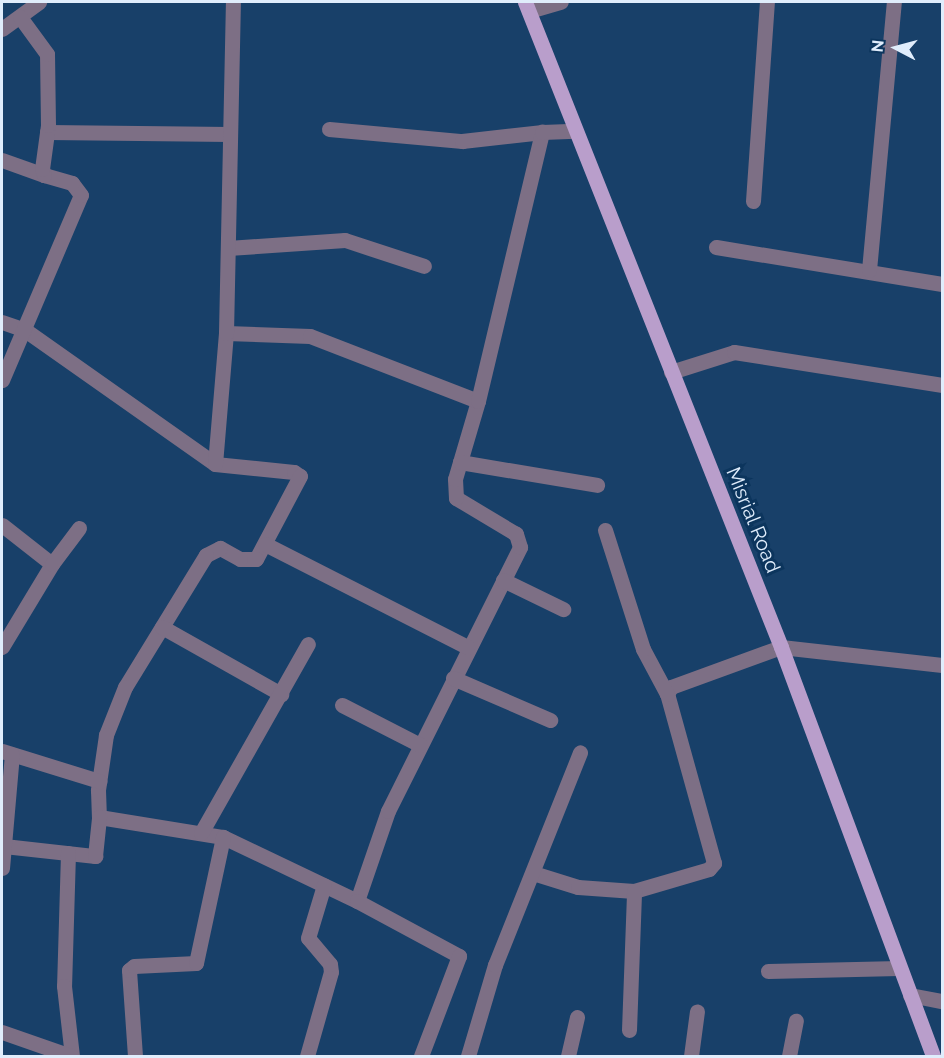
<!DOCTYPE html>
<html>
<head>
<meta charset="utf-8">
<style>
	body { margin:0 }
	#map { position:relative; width:944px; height:1058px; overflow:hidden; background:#184069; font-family:Raleway,sans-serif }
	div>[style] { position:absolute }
	.minor>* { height:15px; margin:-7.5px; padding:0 7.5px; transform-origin:7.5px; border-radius:7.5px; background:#7d6f85 }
	.major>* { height:15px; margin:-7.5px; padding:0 7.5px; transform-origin:7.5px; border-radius:7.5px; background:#b99ecb }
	span { translate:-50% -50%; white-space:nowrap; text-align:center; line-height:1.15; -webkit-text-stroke:6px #0c355d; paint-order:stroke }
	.street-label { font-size:20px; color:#e0edfc }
	.frame { position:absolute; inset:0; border:3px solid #e0edfc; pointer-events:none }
	.north { position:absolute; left:866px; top:18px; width:60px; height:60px; -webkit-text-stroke:4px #0c355d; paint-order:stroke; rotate:276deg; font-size:16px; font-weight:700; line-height:24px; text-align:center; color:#e0edfc }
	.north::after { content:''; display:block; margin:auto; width:21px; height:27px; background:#e0edfc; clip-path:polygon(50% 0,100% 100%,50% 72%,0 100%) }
</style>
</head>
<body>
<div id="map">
	<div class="minor">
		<div style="left:529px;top:11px;width:33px;rotate:-16deg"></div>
		<div style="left:2px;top:29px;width:46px;rotate:-36.1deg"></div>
		<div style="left:329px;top:129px;width:134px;rotate:5.2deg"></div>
		<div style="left:462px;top:141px;width:81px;rotate:-6.4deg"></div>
		<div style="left:47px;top:132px;width:183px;rotate:0.6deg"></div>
		<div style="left:2px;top:160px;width:45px;rotate:19.7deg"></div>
		<div style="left:753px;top:201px;width:199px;rotate:-86deg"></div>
		<div style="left:716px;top:247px;width:229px;rotate:9.3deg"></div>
		<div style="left:228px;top:248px;width:117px;rotate:-3.9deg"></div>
		<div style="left:345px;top:240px;width:83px;rotate:18.2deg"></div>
		<div style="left:869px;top:270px;width:269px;rotate:-84.7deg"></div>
		<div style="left:2px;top:322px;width:24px;rotate:19deg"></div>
		<div style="left:25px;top:330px;width:232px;rotate:35.2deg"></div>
		<div style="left:215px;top:464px;width:79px;rotate:5.8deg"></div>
		<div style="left:294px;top:472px;width:7px;rotate:34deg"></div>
		<div style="left:300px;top:476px;width:94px;rotate:117.9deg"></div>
		<div style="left:256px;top:559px;width:16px;rotate:180deg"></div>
		<div style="left:240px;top:559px;width:23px;rotate:-151deg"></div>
		<div style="left:220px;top:548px;width:16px;rotate:153deg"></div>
		<div style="left:206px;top:555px;width:155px;rotate:121.5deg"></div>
		<div style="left:125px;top:687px;width:52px;rotate:111.6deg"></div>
		<div style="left:106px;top:735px;width:56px;rotate:98.3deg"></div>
		<div style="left:98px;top:790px;width:27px;rotate:88deg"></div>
		<div style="left:99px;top:817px;width:126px;rotate:9.2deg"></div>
		<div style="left:223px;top:837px;width:148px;rotate:25.5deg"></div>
		<div style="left:357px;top:901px;width:95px;rotate:-71deg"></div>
		<div style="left:388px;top:811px;width:295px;rotate:-63.4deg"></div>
		<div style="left:520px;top:547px;width:14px;rotate:-107deg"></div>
		<div style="left:516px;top:534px;width:70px;rotate:-149deg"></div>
		<div style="left:456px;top:498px;width:19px;rotate:-93deg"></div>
		<div style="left:455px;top:479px;width:81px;rotate:-73.6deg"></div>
		<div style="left:226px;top:333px;width:84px;rotate:2deg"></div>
		<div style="left:310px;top:336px;width:180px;rotate:21.2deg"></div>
		<div style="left:478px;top:401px;width:277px;rotate:-76.6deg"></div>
		<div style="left:542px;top:132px;width:33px;rotate:-2deg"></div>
		<div style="left:671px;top:372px;width:66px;rotate:-17.6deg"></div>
		<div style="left:734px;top:352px;width:211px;rotate:9deg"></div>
		<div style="left:2px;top:380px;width:201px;rotate:-66.9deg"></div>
		<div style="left:81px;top:195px;width:15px;rotate:-127deg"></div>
		<div style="left:72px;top:183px;width:29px;rotate:-164deg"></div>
		<div style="left:44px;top:175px;width:6px;rotate:-108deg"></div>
		<div style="left:42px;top:169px;width:44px;rotate:-82.2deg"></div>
		<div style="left:48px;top:125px;width:71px;rotate:-90.8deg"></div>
		<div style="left:47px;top:54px;width:46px;rotate:-126.1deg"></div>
		<div style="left:460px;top:462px;width:139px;rotate:9.5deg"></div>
		<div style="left:215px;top:464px;width:131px;rotate:-85.2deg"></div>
		<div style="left:226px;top:333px;width:331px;rotate:-88.8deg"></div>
		<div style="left:2px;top:525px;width:63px;rotate:38deg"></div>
		<div style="left:265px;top:544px;width:227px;rotate:27deg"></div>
		<div style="left:503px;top:580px;width:67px;rotate:25.8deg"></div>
		<div style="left:162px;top:627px;width:137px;rotate:29.4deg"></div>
		<div style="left:2px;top:647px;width:97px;rotate:-58.9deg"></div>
		<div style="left:52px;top:564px;width:45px;rotate:-53.1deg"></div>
		<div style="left:453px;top:678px;width:106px;rotate:23.4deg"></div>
		<div style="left:667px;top:694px;width:8px;rotate:-60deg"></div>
		<div style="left:671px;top:687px;width:117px;rotate:-20deg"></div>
		<div style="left:781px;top:647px;width:162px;rotate:6.4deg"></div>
		<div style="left:342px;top:705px;width:88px;rotate:27.1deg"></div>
		<div style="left:2px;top:751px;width:102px;rotate:17.2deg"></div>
		<div style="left:201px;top:833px;width:217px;rotate:-60.5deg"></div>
		<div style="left:4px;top:846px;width:92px;rotate:6.3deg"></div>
		<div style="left:95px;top:856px;width:39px;rotate:-84deg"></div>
		<div style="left:68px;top:853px;width:133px;rotate:91.7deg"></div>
		<div style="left:64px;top:986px;width:70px;rotate:83.5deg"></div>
		<div style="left:2px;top:868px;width:114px;rotate:-85deg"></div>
		<div style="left:533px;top:873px;width:47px;rotate:17.3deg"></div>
		<div style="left:578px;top:887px;width:56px;rotate:4.1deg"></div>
		<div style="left:634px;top:891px;width:78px;rotate:-16.3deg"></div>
		<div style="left:709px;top:869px;width:8px;rotate:-50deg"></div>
		<div style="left:714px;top:863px;width:175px;rotate:-105.5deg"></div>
		<div style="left:667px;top:694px;width:51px;rotate:-118.1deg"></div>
		<div style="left:643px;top:649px;width:125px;rotate:-107.7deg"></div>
		<div style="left:357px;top:901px;width:116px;rotate:28.3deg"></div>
		<div style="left:459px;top:956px;width:107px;rotate:110.8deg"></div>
		<div style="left:768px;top:971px;width:131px;rotate:-1.3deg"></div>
		<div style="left:910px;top:995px;width:33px;rotate:11deg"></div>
		<div style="left:629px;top:1030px;width:139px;rotate:-87.9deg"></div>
		<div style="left:2px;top:1032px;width:73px;rotate:19.2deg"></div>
		<div style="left:135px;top:1056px;width:86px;rotate:-94deg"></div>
		<div style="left:129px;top:970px;width:6px;rotate:-39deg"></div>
		<div style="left:134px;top:966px;width:62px;rotate:-2.8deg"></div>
		<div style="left:196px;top:963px;width:129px;rotate:-77.9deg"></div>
		<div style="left:307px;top:1056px;width:87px;rotate:-74.1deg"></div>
		<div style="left:331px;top:972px;width:8px;rotate:-97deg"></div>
		<div style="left:330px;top:964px;width:34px;rotate:-130deg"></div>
		<div style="left:308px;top:938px;width:55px;rotate:-73.2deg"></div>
		<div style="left:468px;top:1056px;width:95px;rotate:-73.5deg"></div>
		<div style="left:495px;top:965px;width:229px;rotate:-68.2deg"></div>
		<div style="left:568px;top:1056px;width:40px;rotate:-77deg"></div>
		<div style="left:691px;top:1056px;width:45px;rotate:-82.4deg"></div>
		<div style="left:789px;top:1056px;width:36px;rotate:-79deg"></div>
	</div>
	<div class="major">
		<div style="left:525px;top:2px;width:694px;rotate:68.35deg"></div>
		<div style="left:781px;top:647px;width:436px;rotate:69.6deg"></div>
	</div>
	<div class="street-label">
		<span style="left:753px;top:520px;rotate:68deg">Misrial Road</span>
	</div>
	<div class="frame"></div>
	<div class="north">N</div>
</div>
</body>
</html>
